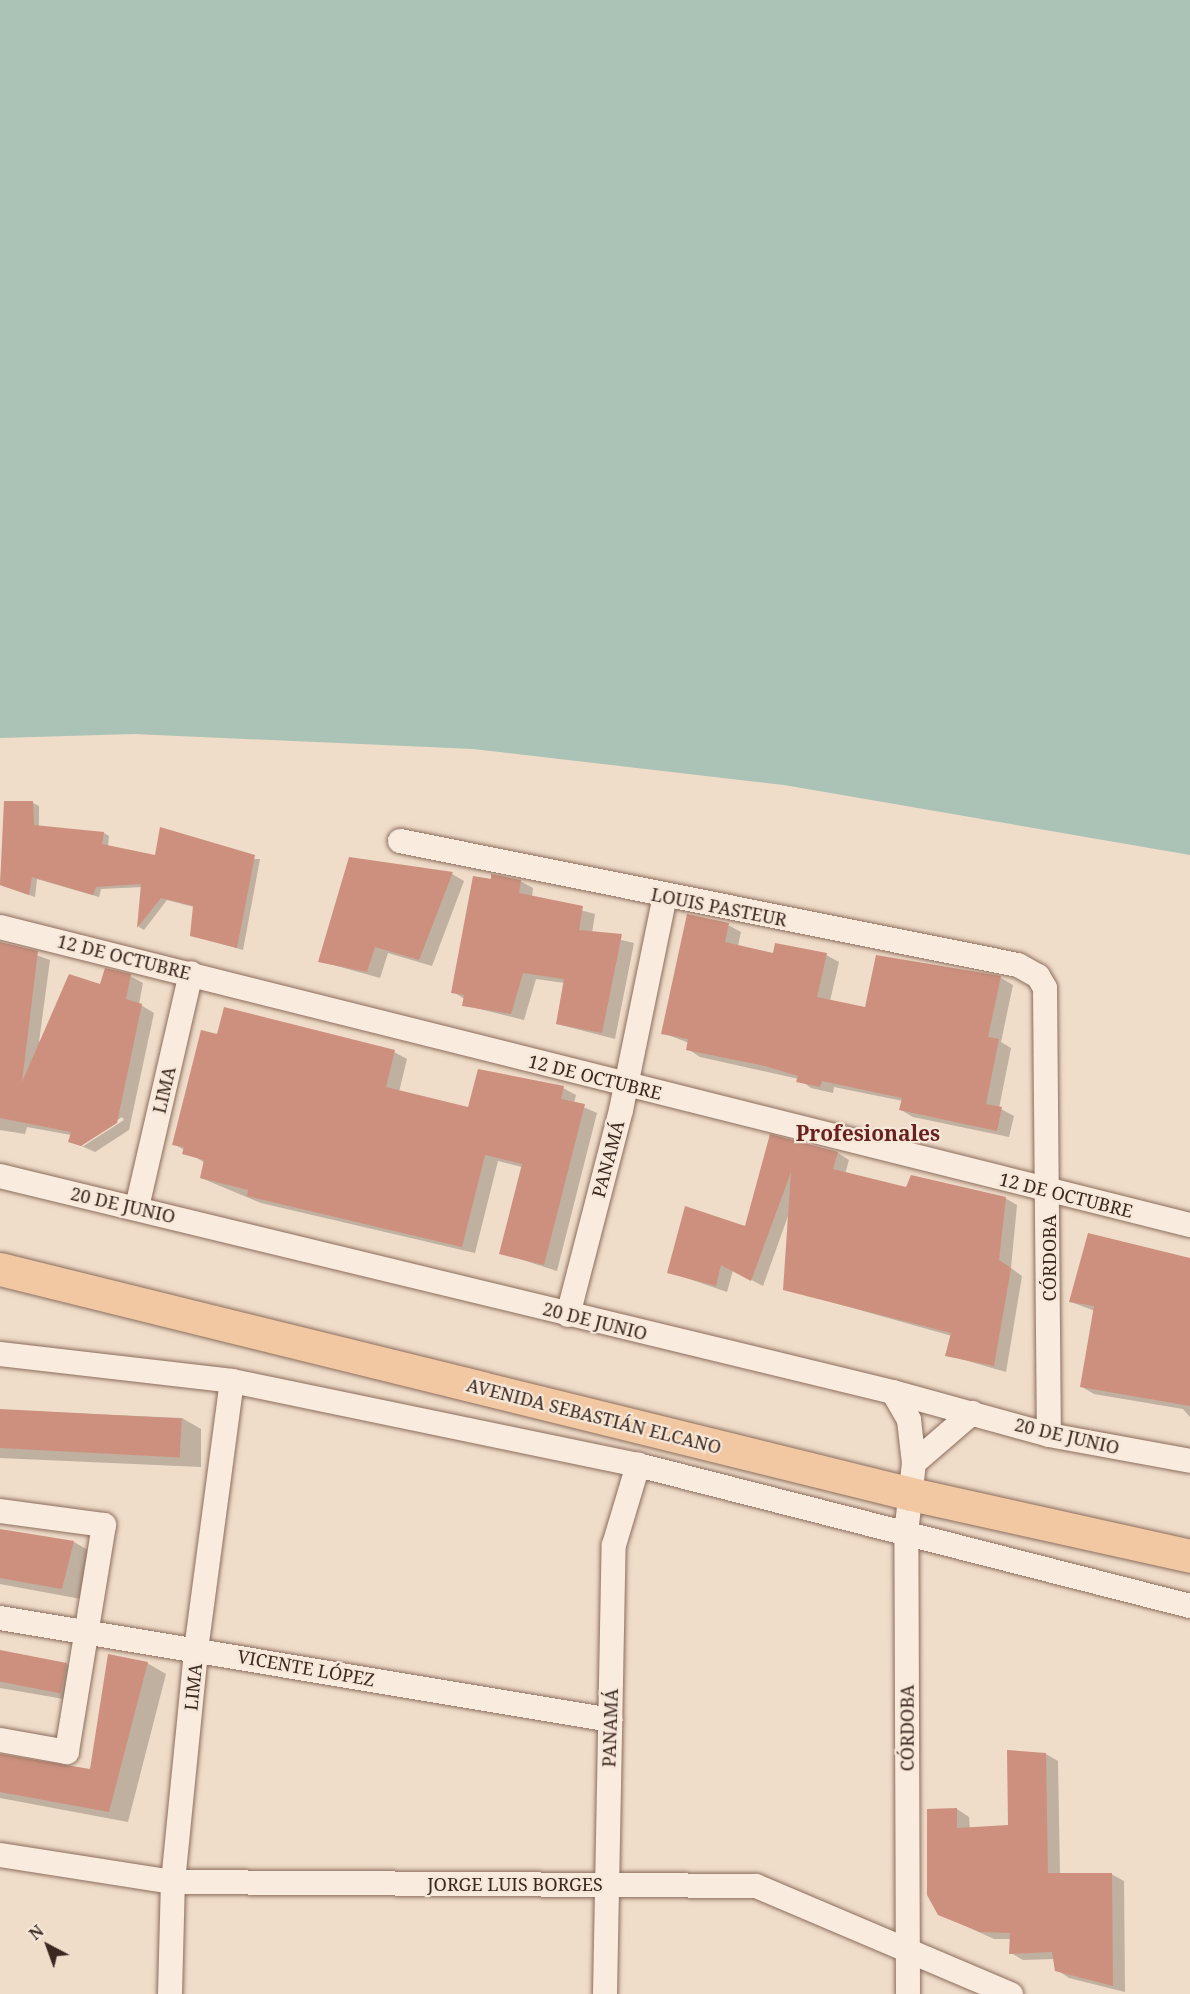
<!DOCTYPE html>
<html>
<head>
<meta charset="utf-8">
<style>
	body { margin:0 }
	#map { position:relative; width:1190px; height:1994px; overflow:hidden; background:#efdcc9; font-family:"Noto Serif",serif }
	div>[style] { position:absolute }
	.water>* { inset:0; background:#aac3b6 }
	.shadow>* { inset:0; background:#0003 }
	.building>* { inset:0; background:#cd907f; transform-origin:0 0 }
	.roads { filter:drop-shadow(0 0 2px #8b6d5d) drop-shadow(0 0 2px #8b6d5d) }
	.street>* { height:24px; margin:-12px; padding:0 12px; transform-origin:12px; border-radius:12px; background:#f9ebdd }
	.primary>* { height:33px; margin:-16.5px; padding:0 16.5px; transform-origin:16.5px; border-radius:16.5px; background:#f1c8a2 }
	span { translate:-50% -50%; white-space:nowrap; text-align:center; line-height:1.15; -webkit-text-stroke:4.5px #f6e8d9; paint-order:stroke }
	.street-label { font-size:18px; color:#3c2821 }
	.quarter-label { font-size:21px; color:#692120; font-weight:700 }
	.north { position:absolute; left:18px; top:1916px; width:60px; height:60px; -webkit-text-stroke:4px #f6e8d9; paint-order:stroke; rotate:319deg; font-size:16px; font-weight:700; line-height:24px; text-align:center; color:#3c2821 }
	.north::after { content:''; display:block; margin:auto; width:21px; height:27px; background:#3c2821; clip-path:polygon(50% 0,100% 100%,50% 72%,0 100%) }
</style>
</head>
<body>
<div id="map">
	<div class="water">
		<div style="clip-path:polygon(0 0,1190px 0,1190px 855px,784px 785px,473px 749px,134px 734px,0 738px)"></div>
	</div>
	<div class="shadow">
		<div style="clip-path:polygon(6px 802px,33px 803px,39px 806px,39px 827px,104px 833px,109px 836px,108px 846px,156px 857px,260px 859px,243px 950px,191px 935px,194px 907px,167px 900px,144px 930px,139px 927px,143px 887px,101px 889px,99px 897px,37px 879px,35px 897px,0 885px)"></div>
		<div style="clip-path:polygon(452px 874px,464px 881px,432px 966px,388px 953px,380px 978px,319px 961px)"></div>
		<div style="clip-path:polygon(474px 878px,520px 881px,533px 888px,532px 897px,595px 914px,592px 933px,634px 943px,615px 1039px,557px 1024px,565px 983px,536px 979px,524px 1020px,463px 1005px,465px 999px,453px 992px)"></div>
		<div style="clip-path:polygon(728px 925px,741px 932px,738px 946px,774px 954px,826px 955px,839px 962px,830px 1001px,866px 1009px,1001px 978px,1013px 985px,1001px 1042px,1011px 1048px,999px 1108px,1014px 1116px,1009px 1137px,913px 1117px,901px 1110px,903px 1101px,834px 1087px,833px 1093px,811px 1088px,799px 1079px,700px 1057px,688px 1049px,689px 1043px,663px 1033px)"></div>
		<div style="clip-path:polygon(evenodd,0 942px,50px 960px,39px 1042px,101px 985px,130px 976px,143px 983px,139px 1004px,154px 1013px,129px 1130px,95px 1152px,70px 1141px,71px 1135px,27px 1127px,25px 1134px,0 1130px,0 942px,122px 1117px,124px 1120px,82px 1147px,82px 1144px,122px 1117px)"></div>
		<div style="clip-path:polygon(218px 1036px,394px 1052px,407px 1059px,399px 1092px,470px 1109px,563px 1088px,576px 1095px,574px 1103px,597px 1113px,557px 1271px,501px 1253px,522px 1167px,498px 1161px,475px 1253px,261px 1203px,201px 1178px,205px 1163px,174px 1144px)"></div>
		<div style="clip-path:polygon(771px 1136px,838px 1153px,849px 1160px,845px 1174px,907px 1189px,1005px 1198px,1017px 1205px,1011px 1268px,1022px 1276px,1006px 1372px,947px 1355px,952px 1336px,785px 1289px,788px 1216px,763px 1286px,733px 1270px,727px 1292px,669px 1272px,746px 1228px)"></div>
		<div style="clip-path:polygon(1190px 1260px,1190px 1417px,1183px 1409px,1094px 1394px,1082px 1387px,1095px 1311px,1071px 1302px)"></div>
		<div style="clip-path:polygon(0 1410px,182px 1418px,201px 1429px,201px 1467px,0 1458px)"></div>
		<div style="clip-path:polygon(0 1531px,74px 1542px,93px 1553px,81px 1599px,0 1584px)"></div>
		<div style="clip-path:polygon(0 1652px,66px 1664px,86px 1675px,81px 1702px,0 1688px)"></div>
		<div style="clip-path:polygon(147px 1663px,166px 1674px,128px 1822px,0 1798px,0 1754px,91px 1770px)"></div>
		<div style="clip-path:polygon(1046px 1754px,1058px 1761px,1060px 1875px,1111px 1874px,1124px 1881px,1125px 1992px,1069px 1978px,1057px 1970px,1055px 1959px,1023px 1960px,1011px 1953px,1011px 1939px,994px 1939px,939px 1914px,957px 1809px,969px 1817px,970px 1829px,1010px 1826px)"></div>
	</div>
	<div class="building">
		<div style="clip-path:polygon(4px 801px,33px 801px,34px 825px,104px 832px,102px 844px,155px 855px,160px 827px,255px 855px,237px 948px,190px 936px,193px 906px,161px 898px,137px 928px,141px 884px,96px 887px,93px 895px,32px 877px,29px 895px,0 885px)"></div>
		<div style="clip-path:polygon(349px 857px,453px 872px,419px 960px,375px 947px,367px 972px,318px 962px)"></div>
		<div style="clip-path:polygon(491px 874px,521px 880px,519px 893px,583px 906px,579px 930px,622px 934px,602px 1033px,556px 1024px,564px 979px,523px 973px,511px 1014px,462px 1006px,464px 995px,451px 993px,473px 876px,491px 879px)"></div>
		<div style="clip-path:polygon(687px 914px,729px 923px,725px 942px,773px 953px,775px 943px,827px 953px,817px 997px,865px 1007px,876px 955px,1001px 976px,988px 1037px,999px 1039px,986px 1104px,1002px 1107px,997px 1131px,899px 1110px,902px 1098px,822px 1081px,820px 1087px,796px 1082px,798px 1076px,765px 1066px,686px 1050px,688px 1039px,661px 1034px)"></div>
		<div style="clip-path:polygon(0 942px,38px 951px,22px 1082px,69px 974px,100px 984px,105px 968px,131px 974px,126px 999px,142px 1004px,117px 1123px,81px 1146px,68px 1142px,71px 1132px,0 1118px)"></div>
		<div style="clip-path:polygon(224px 1007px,395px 1050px,386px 1087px,468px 1107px,478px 1069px,564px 1086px,561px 1099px,585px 1104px,544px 1265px,499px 1254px,522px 1164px,485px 1155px,462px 1247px,247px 1196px,248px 1190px,200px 1178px,204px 1160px,182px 1154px,184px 1147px,172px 1145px,201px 1030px,217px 1034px)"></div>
		<div style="clip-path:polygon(770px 1134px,838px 1152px,833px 1169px,906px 1187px,911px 1175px,1006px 1197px,999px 1260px,1011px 1268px,994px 1366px,945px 1356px,951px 1333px,783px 1290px,791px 1172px,751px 1281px,721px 1265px,716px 1286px,667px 1273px,685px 1206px,745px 1226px)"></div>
		<div style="clip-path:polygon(1088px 1233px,1190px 1258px,1190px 1406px,1080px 1387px,1094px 1306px,1069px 1302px)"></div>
		<div style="left:0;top:1409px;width:182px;height:39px;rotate:3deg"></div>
		<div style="clip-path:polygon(0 1529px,74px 1541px,62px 1589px,0 1578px)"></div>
		<div style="left:0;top:1650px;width:68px;height:31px;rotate:11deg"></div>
		<div style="clip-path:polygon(108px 1654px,148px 1662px,109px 1812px,0 1792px,0 1754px,90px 1769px)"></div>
		<div style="clip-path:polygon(1007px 1750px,1046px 1753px,1048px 1873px,1112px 1873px,1113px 1986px,1055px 1971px,1052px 1952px,1009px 1954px,1010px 1933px,980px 1932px,938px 1915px,927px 1895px,927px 1809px,957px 1808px,957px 1828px,1008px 1825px)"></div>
	</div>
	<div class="roads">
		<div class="street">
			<div style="left:400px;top:841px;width:630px;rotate:11.35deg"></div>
			<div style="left:1018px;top:965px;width:23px;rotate:29deg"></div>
			<div style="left:1038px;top:976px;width:14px;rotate:60deg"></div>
			<div style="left:1045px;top:988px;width:447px;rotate:89.5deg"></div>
			<div style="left:0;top:927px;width:1227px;rotate:14.06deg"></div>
			<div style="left:0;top:1176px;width:919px;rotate:13.6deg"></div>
			<div style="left:893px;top:1392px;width:162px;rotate:15.4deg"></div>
			<div style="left:1049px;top:1435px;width:143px;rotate:10.4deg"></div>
			<div style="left:137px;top:1207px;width:240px;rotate:-77deg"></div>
			<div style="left:568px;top:1315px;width:212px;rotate:-75.5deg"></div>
			<div style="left:621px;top:1110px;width:218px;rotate:-78.4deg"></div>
			<div style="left:0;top:1354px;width:234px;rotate:6.6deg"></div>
			<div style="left:232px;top:1381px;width:415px;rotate:11.7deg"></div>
			<div style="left:638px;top:1465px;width:570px;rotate:14.33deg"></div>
			<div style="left:893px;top:1392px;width:32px;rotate:60deg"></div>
			<div style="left:909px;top:1420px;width:43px;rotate:83.4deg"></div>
			<div style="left:0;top:1511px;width:105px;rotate:7.7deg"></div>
			<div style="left:104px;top:1525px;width:230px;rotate:99.3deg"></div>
			<div style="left:67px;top:1752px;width:68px;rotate:-169.8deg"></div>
			<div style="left:0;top:1618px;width:619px;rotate:9.48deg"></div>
			<div style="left:0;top:1855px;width:175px;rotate:8.9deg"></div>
			<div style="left:173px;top:1882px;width:583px;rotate:0.39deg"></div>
			<div style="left:756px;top:1886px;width:277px;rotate:23deg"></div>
			<div style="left:170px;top:1994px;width:112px;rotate:-88.5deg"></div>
			<div style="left:173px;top:1882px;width:233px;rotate:-84.3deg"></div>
			<div style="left:196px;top:1650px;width:271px;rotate:-82.4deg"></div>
			<div style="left:605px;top:1994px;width:449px;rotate:-88.9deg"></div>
			<div style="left:614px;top:1545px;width:84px;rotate:-73.3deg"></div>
			<div style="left:908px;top:1994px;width:460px;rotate:-90.2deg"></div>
			<div style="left:906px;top:1534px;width:71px;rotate:-83.6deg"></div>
			<div style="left:914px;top:1463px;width:77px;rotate:-40.8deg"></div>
		</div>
		<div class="primary">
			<div style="left:0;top:1269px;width:938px;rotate:13.87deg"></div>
			<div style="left:911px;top:1494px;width:286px;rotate:12.5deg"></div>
		</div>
	</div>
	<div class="street-label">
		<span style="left:719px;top:907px;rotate:11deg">LOUIS PASTEUR</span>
		<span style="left:124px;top:957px;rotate:14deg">12 DE OCTUBRE</span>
		<span style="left:595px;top:1077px;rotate:14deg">12 DE OCTUBRE</span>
		<span style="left:164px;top:1090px;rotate:-77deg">LIMA</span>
		<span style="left:608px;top:1159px;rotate:-75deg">PANAMÁ</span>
		<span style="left:1066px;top:1195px;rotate:14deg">12 DE OCTUBRE</span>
		<span style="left:123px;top:1205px;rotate:13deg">20 DE JUNIO</span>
		<span style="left:1049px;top:1258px;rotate:-90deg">CÓRDOBA</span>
		<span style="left:595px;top:1321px;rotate:14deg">20 DE JUNIO</span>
		<span style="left:594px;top:1416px;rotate:14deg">AVENIDA SEBASTIÁN ELCANO</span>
		<span style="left:1067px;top:1436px;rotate:13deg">20 DE JUNIO</span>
		<span style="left:306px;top:1668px;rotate:10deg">VICENTE LÓPEZ</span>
		<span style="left:193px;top:1687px;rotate:-84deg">LIMA</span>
		<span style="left:610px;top:1728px;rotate:-88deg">PANAMÁ</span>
		<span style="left:907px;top:1728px;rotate:-90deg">CÓRDOBA</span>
		<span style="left:515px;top:1884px">JORGE LUIS BORGES</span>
	</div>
	<div class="quarter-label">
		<span style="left:868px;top:1133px">Profesionales</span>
	</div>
	<div class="north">N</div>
</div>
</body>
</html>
